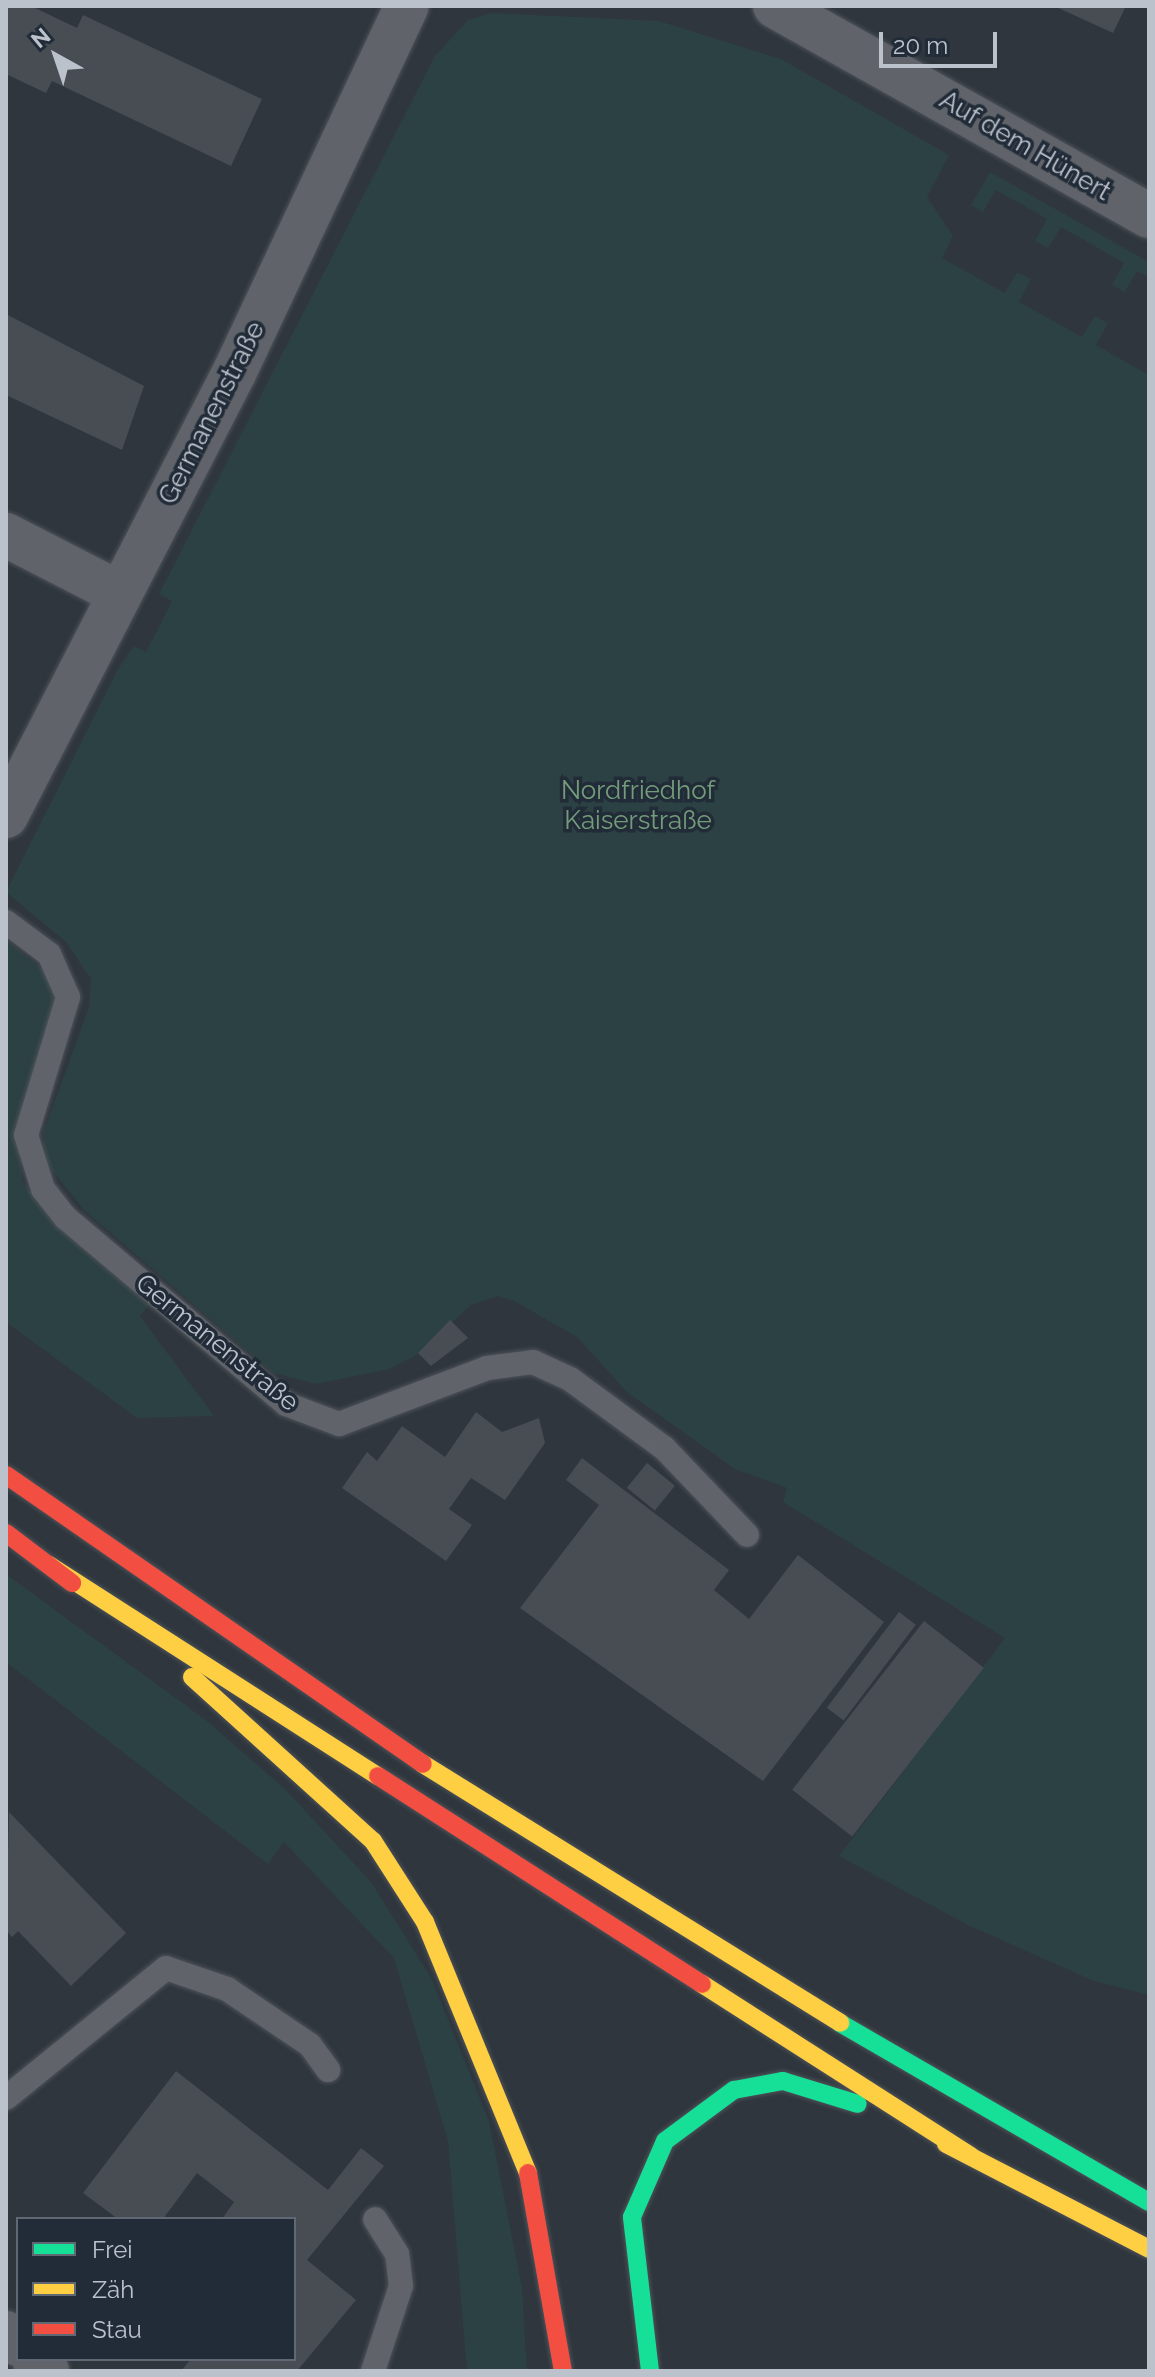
<!DOCTYPE html>
<html>
<head>
<meta charset="utf-8">
<style>
	body { margin:0 }
	#map { position:relative; width:1155px; height:2377px; overflow:hidden; background:#2f363d; font-family:Raleway,sans-serif }
	div>[style] { position:absolute }
	.green>* { inset:0; background:#2c4143 }
	.building>* { inset:0; background:#474d53; transform-origin:0 0 }
	.roads { filter:drop-shadow(0 0 2px #4d5258) drop-shadow(0 0 2px #4d5258) }
	.lane>* { height:24px; margin:-12px; padding:0 12px; transform-origin:12px; border-radius:12px; background:#60646a }
	.street>* { height:44px; margin:-22px; padding:0 22px; transform-origin:22px; border-radius:22px; background:#60646a }
	.fast>* { height:18px; margin:-9px; padding:0 9px; transform-origin:9px; border-radius:9px; background:#16e098 }
	.slow>* { height:18px; margin:-9px; padding:0 9px; transform-origin:9px; border-radius:9px; background:#ffcf43 }
	.jam>* { height:18px; margin:-9px; padding:0 9px; transform-origin:9px; border-radius:9px; background:#f24e42 }
	span { translate:-50% -50%; white-space:nowrap; text-align:center; line-height:1.15; -webkit-text-stroke:7px #222c38; paint-order:stroke }
	.street-label { font-size:26px; color:#bbc2cc }
	.park-label { font-size:26px; color:#739c7a }
	.frame { position:absolute; inset:0; border:8px solid #bbc2cc; pointer-events:none }
	.legend { position:absolute; left:16px; top:2217px; width:280px; height:144px; box-sizing:border-box; background:#222c38; border:2px solid #5f6873; margin:0; padding:10px 14px; list-style:none; font-size:24px; color:#bbc2cc }
	.legend li { display:flex; align-items:center; gap:16px; height:40px }
	.legend b { width:40px; border:2px solid #5f6873 }
	.north { position:absolute; left:16px; top:16px; width:80px; height:80px; -webkit-text-stroke:6px #222c38; paint-order:stroke; rotate:320deg; font-size:22px; font-weight:700; line-height:32px; text-align:center; color:#bbc2cc }
	.north::after { content:''; display:block; margin:auto; width:28px; height:36px; background:#bbc2cc; clip-path:polygon(50% 0,100% 100%,50% 72%,0 100%) }
	.scale { position:absolute; left:879px; top:32px; width:118px; height:36px; box-sizing:border-box; border:4px solid #bbc2cc; border-top:0; padding-left:10px; font-size:24px; line-height:28px; white-space:nowrap; color:#bbc2cc; -webkit-text-stroke:6px #222c38; paint-order:stroke }
</style>
</head>
<body>
<div id="map">
	<div class="green">
		<div style="clip-path:polygon(492px 13px,659px 21px,781px 59px,949px 155px,927px 197px,953px 236px,942px 258px,1005px 293px,1017px 272px,1031px 279px,1019px 302px,1082px 337px,1095px 316px,1108px 323px,1096px 345px,1149px 375px,1149px 1995px,1094px 1981px,970px 1926px,839px 1856px,1005px 1638px,783px 1502px,787px 1488px,735px 1469px,627px 1392px,577px 1337px,514px 1301px,498px 1296px,471px 1305px,415px 1356px,389px 1369px,317px 1384px,273px 1373px,84px 1210px,46px 1163px,43px 1133px,89px 1007px,91px 979px,66px 942px,6px 892px,118px 669px,134px 646px,146px 652px,172px 601px,159px 594px,435px 56px,468px 20px)"></div>
		<div style="clip-path:polygon(990px 172px,1149px 262px,1149px 277px,1137px 271px,1125px 292px,1112px 285px,1124px 263px,1061px 227px,1048px 248px,1035px 241px,1047px 219px,996px 190px,983px 212px,971px 205px)"></div>
		<div style="clip-path:polygon(6px 940px,54px 979px,57px 1011px,15px 1129px,23px 1182px,59px 1228px,149px 1305px,140px 1316px,214px 1416px,137px 1418px,6px 1322px)"></div>
		<div style="clip-path:polygon(6px 1574px,207px 1721px,286px 1790px,371px 1882px,432px 1979px,489px 2121px,522px 2288px,527px 2371px,467px 2371px,448px 2141px,394px 1958px,284px 1842px,268px 1864px,6px 1662px)"></div>
	</div>
	<div class="building">
		<div style="clip-path:polygon(6px 6px,31px 6px,77px 28px,83px 15px,262px 99px,231px 166px,52px 81px,46px 93px,6px 74px)"></div>
		<div style="clip-path:polygon(1054px 6px,1126px 6px,1113px 33px)"></div>
		<div style="clip-path:polygon(6px 314px,144px 386px,122px 450px,6px 395px)"></div>
		<div style="clip-path:polygon(450px 1320px,468px 1338px,431px 1366px,418px 1353px)"></div>
		<div style="clip-path:polygon(476px 1412px,502px 1432px,539px 1418px,545px 1443px,505px 1500px,471px 1478px,449px 1509px,472px 1525px,446px 1561px,342px 1488px,367px 1452px,377px 1461px,402px 1426px,445px 1457px)"></div>
		<div style="clip-path:polygon(582px 1458px,729px 1570px,714px 1590px,749px 1619px,798px 1555px,884px 1622px,763px 1781px,520px 1608px,599px 1505px,566px 1480px)"></div>
		<div style="left:647px;top:1463px;width:36px;height:32px;rotate:39deg"></div>
		<div style="left:899px;top:1612px;width:21px;height:120px;rotate:37deg"></div>
		<div style="left:924px;top:1621px;width:76px;height:214px;rotate:38deg"></div>
		<div style="clip-path:polygon(9px 1812px,126px 1933px,71px 1986px,18px 1931px,12px 1937px,6px 1930px)"></div>
		<div style="clip-path:polygon(176px 2071px,328px 2190px,361px 2148px,384px 2166px,307px 2260px,356px 2300px,297px 2371px,181px 2371px,191px 2359px,294px 2359px,294px 2219px,222px 2219px,234px 2202px,197px 2173px,163px 2219px,118px 2219px,83px 2193px)"></div>
	</div>
	<div class="roads">
		<div class="lane">
			<div style="left:6px;top:922px;width:54px;rotate:36.7deg"></div>
			<div style="left:49px;top:954px;width:47px;rotate:66.2deg"></div>
			<div style="left:68px;top:997px;width:144px;rotate:106.9deg"></div>
			<div style="left:26px;top:1135px;width:57px;rotate:72.5deg"></div>
			<div style="left:43px;top:1189px;width:37px;rotate:52deg"></div>
			<div style="left:66px;top:1218px;width:288px;rotate:40.2deg"></div>
			<div style="left:286px;top:1404px;width:57px;rotate:20.7deg"></div>
			<div style="left:339px;top:1424px;width:158px;rotate:-20.7deg"></div>
			<div style="left:487px;top:1368px;width:46px;rotate:-7.4deg"></div>
			<div style="left:533px;top:1362px;width:41px;rotate:24.7deg"></div>
			<div style="left:570px;top:1379px;width:117px;rotate:36.3deg"></div>
			<div style="left:664px;top:1448px;width:120px;rotate:46.3deg"></div>
			<div style="left:6px;top:2098px;width:206px;rotate:-39.1deg"></div>
			<div style="left:166px;top:1968px;width:65px;rotate:19deg"></div>
			<div style="left:227px;top:1989px;width:100px;rotate:34deg"></div>
			<div style="left:310px;top:2045px;width:31px;rotate:54deg"></div>
			<div style="left:373px;top:2371px;width:89px;rotate:-71.8deg"></div>
			<div style="left:401px;top:2286px;width:32px;rotate:-97deg"></div>
			<div style="left:397px;top:2254px;width:41px;rotate:-122.2deg"></div>
		</div>
		<div class="street">
			<div style="left:775px;top:6px;width:429px;rotate:29.3deg"></div>
			<div style="left:6px;top:535px;width:127px;rotate:27.2deg"></div>
			<div style="left:6px;top:816px;width:500px;rotate:-62.77deg"></div>
			<div style="left:235px;top:371px;width:403px;rotate:-64.8deg"></div>
			<div style="left:6px;top:2333px;width:16px;rotate:43deg"></div>
			<div style="left:34px;top:2359px;width:18px;rotate:43deg"></div>
		</div>
		<div class="fast">
			<div style="left:840px;top:2023px;width:357px;rotate:30.1deg"></div>
			<div style="left:650px;top:2371px;width:155px;rotate:-96.7deg"></div>
			<div style="left:632px;top:2217px;width:83px;rotate:-66.5deg"></div>
			<div style="left:665px;top:2141px;width:86px;rotate:-36.5deg"></div>
			<div style="left:734px;top:2090px;width:50px;rotate:-10.4deg"></div>
			<div style="left:783px;top:2081px;width:78px;rotate:17deg"></div>
		</div>
		<div class="slow">
			<div style="left:49px;top:1565px;width:391px;rotate:32.7deg"></div>
			<div style="left:192px;top:1677px;width:244px;rotate:42.2deg"></div>
			<div style="left:373px;top:1841px;width:96px;rotate:57.3deg"></div>
			<div style="left:425px;top:1922px;width:271px;rotate:67.7deg"></div>
			<div style="left:423px;top:1764px;width:491px;rotate:31.8deg"></div>
			<div style="left:702px;top:1984px;width:319px;rotate:32.6deg"></div>
			<div style="left:946px;top:2144px;width:229px;rotate:27.3deg"></div>
		</div>
		<div class="jam">
			<div style="left:6px;top:1475px;width:507px;rotate:34.72deg"></div>
			<div style="left:6px;top:1533px;width:83px;rotate:37.1deg"></div>
			<div style="left:378px;top:1776px;width:385px;rotate:32.7deg"></div>
			<div style="left:528px;top:2173px;width:201px;rotate:80deg"></div>
		</div>
	</div>
	<div class="street-label">
		<span style="left:1025px;top:146px;rotate:30deg">Auf dem Hünert</span>
		<span style="left:212px;top:413px;rotate:-63deg">Germanenstraße</span>
		<span style="left:217px;top:1343px;rotate:39deg">Germanenstraße</span>
	</div>
	<div class="park-label">
		<span style="left:638px;top:806px">Nordfriedhof<br>Kaiserstraße</span>
	</div>
	<div class="frame"></div>
	<ul class="legend">
	<li><b style="height:10px;background:#16e098"></b>Frei</li>
	<li><b style="height:10px;background:#ffcf43"></b>Zäh</li>
	<li><b style="height:10px;background:#f24e42"></b>Stau</li>
	</ul>
	<div class="north">N</div>
	<div class="scale">20 m</div>
</div>
</body>
</html>
